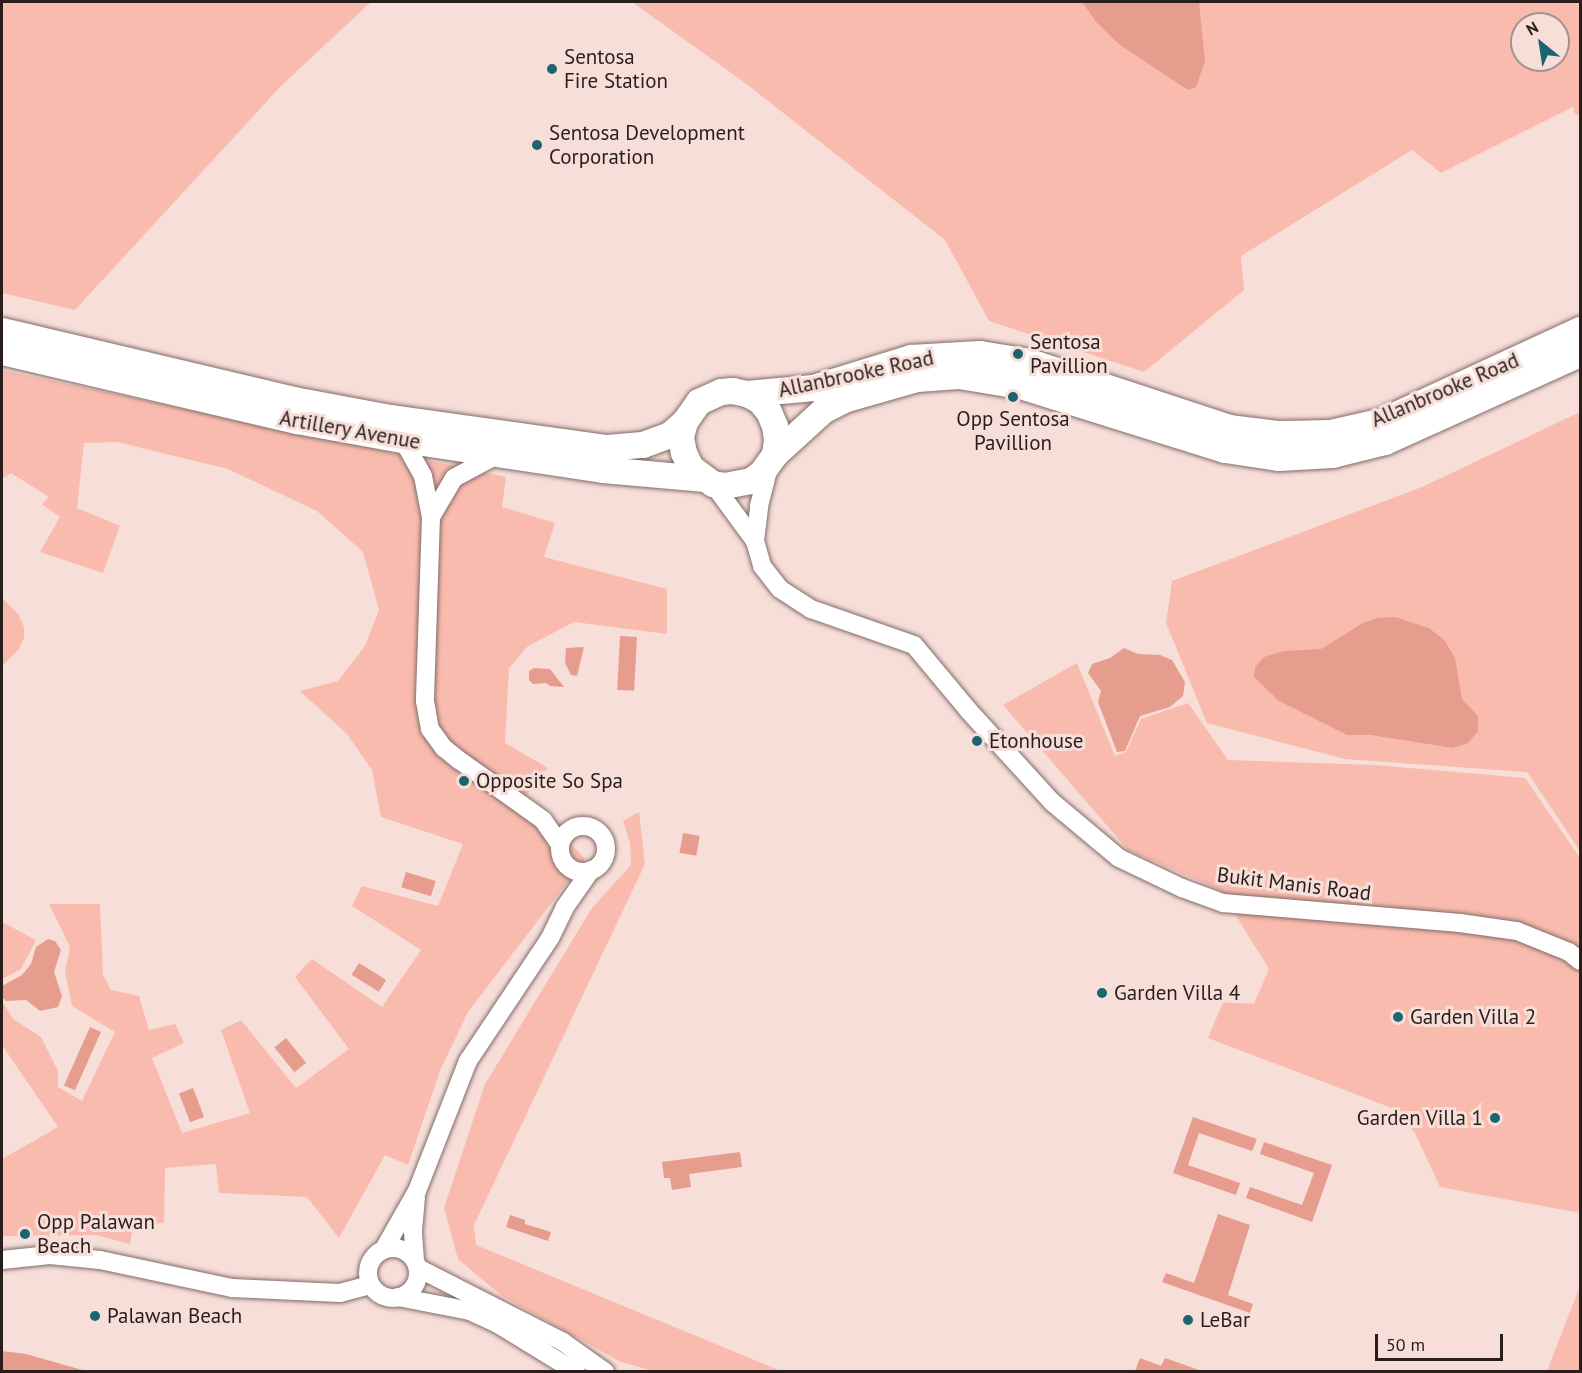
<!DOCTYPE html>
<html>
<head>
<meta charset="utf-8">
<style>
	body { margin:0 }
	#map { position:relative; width:1582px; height:1373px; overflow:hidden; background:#f7ded9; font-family:"PT Sans",sans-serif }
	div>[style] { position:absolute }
	.green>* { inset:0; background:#f9bbae }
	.water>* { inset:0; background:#e79d8d; transform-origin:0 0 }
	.roads { filter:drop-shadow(0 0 2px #826c68) drop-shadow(0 0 2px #826c68) }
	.street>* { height:18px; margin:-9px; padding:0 9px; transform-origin:9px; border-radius:9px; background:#fff }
	.street>.ring { margin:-9px; padding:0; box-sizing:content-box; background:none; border:18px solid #fff; border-radius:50% }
	.secondary>* { height:26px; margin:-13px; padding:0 13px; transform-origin:13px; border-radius:13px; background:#fff }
	.dots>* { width:16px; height:16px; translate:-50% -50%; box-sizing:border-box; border:3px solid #f7ded9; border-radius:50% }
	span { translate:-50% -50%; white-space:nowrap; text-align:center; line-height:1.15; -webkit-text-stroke:6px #f7ded9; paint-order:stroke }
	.poi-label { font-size:21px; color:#281f1d }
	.left { translate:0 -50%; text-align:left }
	.right { translate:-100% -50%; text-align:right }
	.street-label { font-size:21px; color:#281f1d }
	.frame { position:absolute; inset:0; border:3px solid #281f1d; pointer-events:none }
	.north { position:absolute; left:1510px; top:12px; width:60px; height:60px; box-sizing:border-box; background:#f7ded9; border:2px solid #a4928e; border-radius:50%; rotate:330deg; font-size:16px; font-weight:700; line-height:24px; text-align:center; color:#281f1d }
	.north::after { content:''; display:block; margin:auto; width:21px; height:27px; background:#1b6572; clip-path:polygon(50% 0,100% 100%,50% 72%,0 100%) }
	.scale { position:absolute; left:1375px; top:1334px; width:128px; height:27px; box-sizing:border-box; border:3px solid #281f1d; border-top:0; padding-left:8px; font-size:18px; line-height:21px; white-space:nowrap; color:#281f1d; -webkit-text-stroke:4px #f7ded9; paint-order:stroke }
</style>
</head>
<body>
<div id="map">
	<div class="green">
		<div style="clip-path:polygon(2px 2px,371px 2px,281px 86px,75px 310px,2px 293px)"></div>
		<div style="clip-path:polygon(evenodd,632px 2px,1580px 2px,1580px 116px,1575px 114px,1573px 107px,1441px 173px,1412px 150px,1241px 256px,1244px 290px,1144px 372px,989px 321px,945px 240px,744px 82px,632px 2px,1522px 24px,1558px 24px,1558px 60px,1522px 60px,1522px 24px)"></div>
		<div style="clip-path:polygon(2px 370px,506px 477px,502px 507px,555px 523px,544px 557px,667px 589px,667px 634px,574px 622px,528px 646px,509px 668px,505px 743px,548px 768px,526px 796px,585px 859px,468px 1012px,440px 1071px,408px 1165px,385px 1155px,339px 1238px,307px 1197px,219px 1193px,216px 1164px,165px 1168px,164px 1223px,133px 1225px,130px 1244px,96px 1235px,2px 1236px,2px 1159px,58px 1127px,2px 1045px,2px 1001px,13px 1019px,41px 1037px,58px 1071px,58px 1087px,82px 1101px,115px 1032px,72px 1006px,65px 972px,70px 947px,49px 904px,100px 904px,103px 975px,111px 990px,139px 996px,149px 1030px,175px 1024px,184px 1043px,152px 1058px,182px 1133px,250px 1113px,221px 1030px,241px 1020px,296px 1088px,349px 1049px,295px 977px,312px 959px,382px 1007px,421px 950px,352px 906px,362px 886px,438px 906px,463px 844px,381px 817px,372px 770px,347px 734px,300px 691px,338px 681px,365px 646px,379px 610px,363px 552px,317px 511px,228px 469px,117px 442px,84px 443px,77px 508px,120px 526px,103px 573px,40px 552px,60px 517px,42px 504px,49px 497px,11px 473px,2px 479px)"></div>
		<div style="clip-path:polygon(1580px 412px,1580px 851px,1527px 772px,1345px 759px,1207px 723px,1166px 623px,1172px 581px,1422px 487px)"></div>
		<div style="clip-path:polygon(2px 598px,18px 614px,24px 627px,24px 638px,18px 650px,2px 666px)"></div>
		<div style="clip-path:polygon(1077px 663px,1115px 756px,1126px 752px,1141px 719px,1188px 703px,1228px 760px,1375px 765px,1525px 778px,1580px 858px,1580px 1213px,1440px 1187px,1415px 1133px,1397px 1110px,1208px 1038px,1223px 1002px,1254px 1004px,1269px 969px,1220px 890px,1128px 850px,1003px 705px)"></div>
		<div style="clip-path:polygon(639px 812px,645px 864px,474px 1225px,476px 1245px,781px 1371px,652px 1371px,619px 1361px,502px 1296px,458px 1259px,444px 1208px,485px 1084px,592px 908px,631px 865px,630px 843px,623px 821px)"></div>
		<div style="clip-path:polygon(2px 922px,36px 940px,21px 969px,2px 979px)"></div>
		<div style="clip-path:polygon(1580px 1286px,1580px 1371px,1547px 1371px)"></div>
	</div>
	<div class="water">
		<div style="clip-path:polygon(1082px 2px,1199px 2px,1205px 61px,1196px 87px,1188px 90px,1182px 86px,1120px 45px,1097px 23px)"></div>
		<div style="clip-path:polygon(1395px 617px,1429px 628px,1445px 641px,1455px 658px,1462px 699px,1478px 716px,1478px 731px,1468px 743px,1453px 748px,1371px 735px,1347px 735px,1279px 701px,1254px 677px,1255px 667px,1264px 657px,1284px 651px,1321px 649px,1363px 623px,1378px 618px)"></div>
		<div style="left:620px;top:636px;width:17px;height:54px;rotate:3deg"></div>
		<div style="clip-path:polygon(584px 647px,577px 676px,571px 675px,565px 663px,566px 648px)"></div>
		<div style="clip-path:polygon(1124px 648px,1138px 654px,1160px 655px,1172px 660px,1185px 682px,1183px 696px,1170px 707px,1140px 716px,1125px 751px,1117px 752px,1098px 702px,1101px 691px,1088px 673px,1092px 664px,1110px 658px)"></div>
		<div style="clip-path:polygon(534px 668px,550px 669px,564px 687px,550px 686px,546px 683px,533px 684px,529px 680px,529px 671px)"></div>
		<div style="left:683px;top:833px;width:17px;height:20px;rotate:10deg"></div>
		<div style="left:406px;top:872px;width:31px;height:16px;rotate:17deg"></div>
		<div style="clip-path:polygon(48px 939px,55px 941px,61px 950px,54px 972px,62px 996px,58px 1007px,40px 1011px,26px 1000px,6px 1001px,2px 997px,2px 986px,22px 975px,31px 964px,36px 947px)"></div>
		<div style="left:359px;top:963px;width:32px;height:14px;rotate:32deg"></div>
		<div style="left:90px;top:1027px;width:12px;height:64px;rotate:24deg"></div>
		<div style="left:286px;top:1038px;width:32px;height:15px;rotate:51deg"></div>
		<div style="left:193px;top:1088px;width:31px;height:15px;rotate:69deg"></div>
		<div style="clip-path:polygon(1193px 1117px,1257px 1139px,1252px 1151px,1199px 1133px,1188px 1165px,1240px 1183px,1236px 1195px,1173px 1173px)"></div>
		<div style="clip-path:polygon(1264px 1142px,1332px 1165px,1312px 1222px,1246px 1198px,1250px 1187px,1302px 1205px,1314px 1173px,1260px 1154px)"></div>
		<div style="clip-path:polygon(740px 1152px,742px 1167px,689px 1174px,691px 1187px,672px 1190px,670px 1178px,664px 1178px,662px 1162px)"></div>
		<div style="clip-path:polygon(1218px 1214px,1250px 1225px,1228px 1295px,1253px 1304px,1250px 1313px,1162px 1282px,1166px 1273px,1194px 1283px)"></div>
		<div style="clip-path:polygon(510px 1215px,525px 1220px,525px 1224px,551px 1232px,548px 1241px,506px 1227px)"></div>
		<div style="clip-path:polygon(2px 1351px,26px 1354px,86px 1371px,2px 1371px)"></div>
		<div style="clip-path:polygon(1140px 1358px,1161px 1366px,1165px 1358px,1202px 1371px,1135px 1371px)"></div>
	</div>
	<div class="roads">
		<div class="street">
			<div style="left:403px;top:440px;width:41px;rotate:60.9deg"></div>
			<div style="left:423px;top:476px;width:42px;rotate:79deg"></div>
			<div style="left:431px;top:517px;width:184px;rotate:91.9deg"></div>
			<div style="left:425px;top:701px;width:28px;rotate:80deg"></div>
			<div style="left:430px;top:729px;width:24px;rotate:54deg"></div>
			<div style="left:444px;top:748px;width:19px;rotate:39deg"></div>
			<div style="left:459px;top:760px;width:103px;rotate:35.5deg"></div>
			<div style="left:543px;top:820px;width:29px;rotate:55deg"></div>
			<div style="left:713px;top:484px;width:71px;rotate:53.6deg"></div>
			<div style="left:755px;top:541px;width:26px;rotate:74deg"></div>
			<div style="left:762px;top:566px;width:29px;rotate:52deg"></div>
			<div style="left:780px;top:589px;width:37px;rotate:33deg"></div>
			<div style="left:811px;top:609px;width:109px;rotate:19.3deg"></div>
			<div style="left:914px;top:645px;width:86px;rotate:50.2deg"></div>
			<div style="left:969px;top:711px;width:123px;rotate:47.6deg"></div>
			<div style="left:1052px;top:802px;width:87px;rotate:39.9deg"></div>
			<div style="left:1119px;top:858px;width:70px;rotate:25.5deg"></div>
			<div style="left:1182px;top:888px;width:44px;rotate:20.1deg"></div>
			<div style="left:1223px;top:903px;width:238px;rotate:4.8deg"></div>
			<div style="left:1460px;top:923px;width:58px;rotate:8deg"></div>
			<div style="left:1517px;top:931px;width:56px;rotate:22deg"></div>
			<div style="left:1569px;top:952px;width:14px;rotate:39deg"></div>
			<div style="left:431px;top:517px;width:45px;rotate:-59.5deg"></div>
			<div style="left:454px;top:478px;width:49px;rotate:-28.1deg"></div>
			<div style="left:755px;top:541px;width:35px;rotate:-83deg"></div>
			<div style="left:759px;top:506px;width:44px;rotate:-75.7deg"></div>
			<div class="ring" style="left:560px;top:826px;width:28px;height:28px"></div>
			<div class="ring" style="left:368px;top:1248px;width:32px;height:32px"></div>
			<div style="left:384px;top:1249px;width:67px;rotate:-60.4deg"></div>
			<div style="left:417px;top:1191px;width:140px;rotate:-68.6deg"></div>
			<div style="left:468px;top:1061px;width:148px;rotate:-56.3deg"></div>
			<div style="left:550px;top:938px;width:34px;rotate:-64deg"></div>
			<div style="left:565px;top:907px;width:45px;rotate:-54.9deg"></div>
			<div style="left:2px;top:1260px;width:48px;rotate:-5.9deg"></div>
			<div style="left:50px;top:1255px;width:50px;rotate:5.7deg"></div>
			<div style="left:100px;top:1260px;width:135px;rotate:12deg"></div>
			<div style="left:232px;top:1288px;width:108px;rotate:2.7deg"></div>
			<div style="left:340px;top:1293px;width:31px;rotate:-15deg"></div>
			<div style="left:415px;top:1261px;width:30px;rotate:-94deg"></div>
			<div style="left:413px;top:1231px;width:34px;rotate:-85deg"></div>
			<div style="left:418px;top:1268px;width:163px;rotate:27deg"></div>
			<div style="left:563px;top:1342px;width:52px;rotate:35.5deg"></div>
			<div style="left:398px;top:1297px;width:73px;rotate:11deg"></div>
			<div style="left:470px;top:1311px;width:31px;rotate:25deg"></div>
			<div style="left:498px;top:1324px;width:92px;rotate:31.6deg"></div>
		</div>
		<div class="secondary">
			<div style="left:2px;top:331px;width:300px;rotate:13.3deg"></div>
			<div style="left:294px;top:400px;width:98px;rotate:10.6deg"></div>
			<div style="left:390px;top:418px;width:219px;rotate:7.9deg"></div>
			<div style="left:607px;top:448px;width:36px;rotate:-5deg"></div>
			<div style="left:643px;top:445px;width:29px;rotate:-20deg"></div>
			<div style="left:670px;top:435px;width:20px;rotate:-41deg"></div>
			<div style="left:685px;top:422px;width:24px;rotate:-55deg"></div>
			<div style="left:699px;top:402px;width:24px;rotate:-24deg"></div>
			<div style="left:721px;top:392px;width:12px;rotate:-5deg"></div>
			<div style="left:733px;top:391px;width:14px;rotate:12deg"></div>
			<div style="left:747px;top:394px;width:15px;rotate:28deg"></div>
			<div style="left:760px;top:401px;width:14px;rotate:51deg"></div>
			<div style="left:769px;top:412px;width:15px;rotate:67deg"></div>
			<div style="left:775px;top:426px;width:14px;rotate:82deg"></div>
			<div style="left:777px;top:440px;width:15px;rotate:98deg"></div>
			<div style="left:775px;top:455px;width:22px;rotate:126deg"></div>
			<div style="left:762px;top:473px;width:14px;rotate:144deg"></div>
			<div style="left:751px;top:481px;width:25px;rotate:169deg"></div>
			<div style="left:726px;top:486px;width:13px;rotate:-171deg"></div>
			<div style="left:713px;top:484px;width:27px;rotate:-144deg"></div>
			<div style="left:691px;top:468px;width:17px;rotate:-115deg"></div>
			<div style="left:684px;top:453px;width:16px;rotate:-101deg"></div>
			<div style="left:681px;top:437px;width:16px;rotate:-75deg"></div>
			<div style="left:2px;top:352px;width:303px;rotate:13.2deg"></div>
			<div style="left:297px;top:421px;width:108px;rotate:10.2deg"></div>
			<div style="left:403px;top:440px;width:202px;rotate:8.5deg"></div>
			<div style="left:603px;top:470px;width:100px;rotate:5.1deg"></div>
			<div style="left:747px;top:394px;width:67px;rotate:-5.1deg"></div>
			<div style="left:814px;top:388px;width:102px;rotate:-17.2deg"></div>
			<div style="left:911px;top:358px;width:69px;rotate:-3.3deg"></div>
			<div style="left:980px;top:354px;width:51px;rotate:9.1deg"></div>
			<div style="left:1030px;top:362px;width:210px;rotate:18.3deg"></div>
			<div style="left:1229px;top:428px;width:49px;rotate:7deg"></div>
			<div style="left:1278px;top:434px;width:53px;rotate:-1.1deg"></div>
			<div style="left:1331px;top:433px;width:53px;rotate:-13deg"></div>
			<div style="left:1383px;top:421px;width:217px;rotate:-24.8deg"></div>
			<div style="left:775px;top:455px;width:65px;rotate:-42.5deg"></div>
			<div style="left:823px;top:411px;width:27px;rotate:-27deg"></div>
			<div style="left:847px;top:399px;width:73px;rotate:-15.9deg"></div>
			<div style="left:917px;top:379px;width:42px;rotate:-4.1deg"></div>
			<div style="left:959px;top:376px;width:63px;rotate:9.2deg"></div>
			<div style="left:1021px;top:386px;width:214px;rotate:17.4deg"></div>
			<div style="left:1225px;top:450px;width:55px;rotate:8.4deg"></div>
			<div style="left:1279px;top:458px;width:54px;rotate:-3.2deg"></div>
			<div style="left:1333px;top:455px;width:54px;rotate:-14deg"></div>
			<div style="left:1385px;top:442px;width:214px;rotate:-24.3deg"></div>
		</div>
	</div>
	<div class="dots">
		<div style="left:552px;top:69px;background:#1b6572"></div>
		<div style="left:537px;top:145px;background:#1b6572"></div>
		<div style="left:1018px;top:354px;background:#1b6572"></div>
		<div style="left:1013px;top:397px;background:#1b6572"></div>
		<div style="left:977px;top:741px;background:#1b6572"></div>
		<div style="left:464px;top:781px;background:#1b6572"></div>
		<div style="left:1102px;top:993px;background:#1b6572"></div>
		<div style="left:1398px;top:1017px;background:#1b6572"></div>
		<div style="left:1495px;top:1118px;background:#1b6572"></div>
		<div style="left:25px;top:1234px;background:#1b6572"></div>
		<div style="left:95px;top:1316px;background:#1b6572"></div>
		<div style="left:1188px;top:1320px;background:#1b6572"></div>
	</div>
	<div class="poi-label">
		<span class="left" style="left:564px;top:69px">Sentosa<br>Fire Station</span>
		<span class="left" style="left:549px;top:145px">Sentosa Development<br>Corporation</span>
		<span class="left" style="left:1030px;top:354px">Sentosa<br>Pavillion</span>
		<span style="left:1013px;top:431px">Opp Sentosa<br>Pavillion</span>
		<span class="left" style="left:989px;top:741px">Etonhouse</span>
		<span class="left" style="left:476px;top:781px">Opposite So Spa</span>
		<span class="left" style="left:1114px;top:993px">Garden Villa 4</span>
		<span class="left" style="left:1410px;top:1017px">Garden Villa 2</span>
		<span class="right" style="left:1483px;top:1118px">Garden Villa 1</span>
		<span class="left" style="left:37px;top:1234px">Opp Palawan<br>Beach</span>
		<span class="left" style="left:107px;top:1316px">Palawan Beach</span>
		<span class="left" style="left:1200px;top:1320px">LeBar</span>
	</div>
	<div class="street-label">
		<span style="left:856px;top:374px;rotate:-12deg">Allanbrooke Road</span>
		<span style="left:1445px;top:390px;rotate:-23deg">Allanbrooke Road</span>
		<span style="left:350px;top:430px;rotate:10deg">Artillery Avenue</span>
		<span style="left:1294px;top:884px;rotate:7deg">Bukit Manis Road</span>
	</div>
	<div class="frame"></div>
	<div class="north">N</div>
	<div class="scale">50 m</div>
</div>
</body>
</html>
